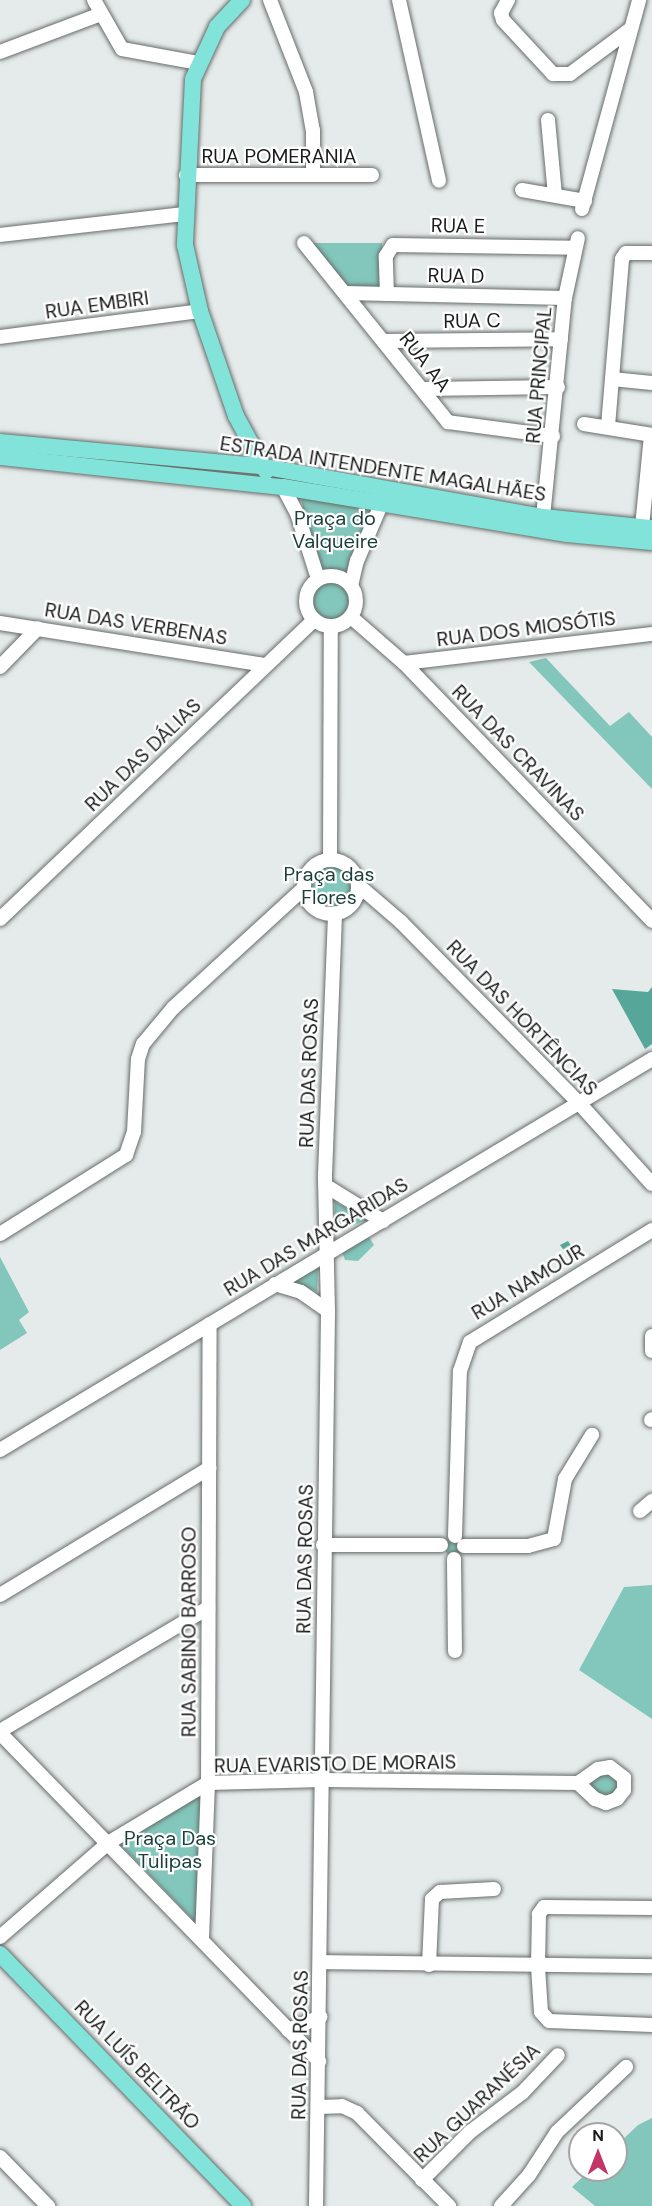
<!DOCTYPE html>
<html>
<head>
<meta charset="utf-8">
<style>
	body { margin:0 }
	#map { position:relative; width:652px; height:2206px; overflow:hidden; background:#e5ebea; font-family:"DM Sans",sans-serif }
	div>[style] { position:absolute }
	.green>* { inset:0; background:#83c6bb }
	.round { border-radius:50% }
	.water>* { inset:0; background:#57a69a }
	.roads { filter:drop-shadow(0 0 2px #666c6a) drop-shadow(0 0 2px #666c6a) }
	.minor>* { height:14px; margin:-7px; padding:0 7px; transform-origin:7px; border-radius:7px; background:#fff }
	.minor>.ring { margin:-7px; padding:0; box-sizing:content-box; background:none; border:14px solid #fff; border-radius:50% }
	.major>* { height:16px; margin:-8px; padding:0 8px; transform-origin:8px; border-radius:8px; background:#81e3d9 }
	span { translate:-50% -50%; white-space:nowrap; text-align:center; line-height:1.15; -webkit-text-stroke:4.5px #fff; paint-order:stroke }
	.street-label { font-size:20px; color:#1a1c1b }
	.park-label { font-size:20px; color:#1a3f3a }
	.north { position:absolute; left:568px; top:2122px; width:60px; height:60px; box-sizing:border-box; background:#fff; border:2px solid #a3a4a4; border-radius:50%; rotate:0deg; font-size:16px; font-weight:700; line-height:24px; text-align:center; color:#1a1c1b }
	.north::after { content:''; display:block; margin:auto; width:21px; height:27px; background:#c13568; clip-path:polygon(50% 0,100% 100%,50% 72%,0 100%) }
</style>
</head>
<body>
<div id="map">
	<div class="green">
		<div style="clip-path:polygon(309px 243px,382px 243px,382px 290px,347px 291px)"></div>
		<div style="clip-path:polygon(301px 498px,374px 505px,347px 613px,330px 621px,314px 611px,313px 593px,319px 585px)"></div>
		<div style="clip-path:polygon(546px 658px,610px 726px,629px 712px,652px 737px,652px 789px,529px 662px)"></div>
		<div class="round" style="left:305px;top:862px;width:48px;height:48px"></div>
		<div style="clip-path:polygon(335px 1202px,369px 1219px,334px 1233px)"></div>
		<div style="clip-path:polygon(365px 1231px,374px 1245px,358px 1261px,345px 1260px,340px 1246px)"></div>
		<div style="clip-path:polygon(0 1257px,29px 1312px,19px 1320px,27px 1333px,0 1350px)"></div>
		<div style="clip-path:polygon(318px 1268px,317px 1292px,294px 1281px)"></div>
		<div class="round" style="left:445px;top:1540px;width:16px;height:16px"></div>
		<div style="clip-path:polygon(652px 1585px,652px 1719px,579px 1670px,624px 1587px)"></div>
		<div style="clip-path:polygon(603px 1770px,618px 1775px,620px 1791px,606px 1799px,592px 1790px,591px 1781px)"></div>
		<div style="clip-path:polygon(205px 1791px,199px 1926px,117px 1841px)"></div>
		<div style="clip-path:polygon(652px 2118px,652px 2206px,595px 2206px,572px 2187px,590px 2170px,616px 2170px,616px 2146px,638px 2125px)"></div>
	</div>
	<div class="water">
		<div style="clip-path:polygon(652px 987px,652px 1044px,645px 1049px,612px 989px,648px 992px)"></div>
		<div style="clip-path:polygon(568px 1241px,577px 1255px,570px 1259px,560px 1245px)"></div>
	</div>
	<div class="roads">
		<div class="minor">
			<div style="left:94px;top:0;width:56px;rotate:60.3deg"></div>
			<div style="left:122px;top:49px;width:77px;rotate:10.4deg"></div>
			<div style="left:270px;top:0;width:99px;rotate:68.6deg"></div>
			<div style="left:306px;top:92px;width:39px;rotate:80deg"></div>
			<div style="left:313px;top:130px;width:45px;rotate:90deg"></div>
			<div style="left:399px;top:0;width:185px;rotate:77.5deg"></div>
			<div style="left:508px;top:0;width:15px;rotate:118deg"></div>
			<div style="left:501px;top:13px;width:7px;rotate:74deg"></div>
			<div style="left:503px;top:20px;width:74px;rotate:47.2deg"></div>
			<div style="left:553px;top:74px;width:17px"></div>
			<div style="left:570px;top:74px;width:74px;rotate:-36.7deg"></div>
			<div style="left:0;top:52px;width:108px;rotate:-20.6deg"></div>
			<div style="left:548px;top:120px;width:75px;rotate:84.7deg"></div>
			<div style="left:186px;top:175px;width:186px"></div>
			<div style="left:522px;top:190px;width:64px;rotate:9.9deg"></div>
			<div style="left:582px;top:209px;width:217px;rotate:-74.7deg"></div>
			<div style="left:0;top:235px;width:185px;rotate:-6.5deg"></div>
			<div style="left:304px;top:243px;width:230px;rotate:51.2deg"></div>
			<div style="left:448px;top:422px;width:106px;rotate:7.6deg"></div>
			<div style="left:345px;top:293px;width:220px;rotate:1.3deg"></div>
			<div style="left:387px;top:294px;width:38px;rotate:-92deg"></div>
			<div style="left:386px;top:256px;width:13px;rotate:-58deg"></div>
			<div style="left:393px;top:245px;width:182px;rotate:0.9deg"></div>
			<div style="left:0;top:337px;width:202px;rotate:-7.4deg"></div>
			<div style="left:384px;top:341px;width:177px;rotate:-0.6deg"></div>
			<div style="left:612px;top:379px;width:40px;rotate:5.7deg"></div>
			<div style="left:423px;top:389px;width:135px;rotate:-0.8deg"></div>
			<div style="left:584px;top:424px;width:69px;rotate:9.2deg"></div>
			<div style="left:608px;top:426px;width:168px;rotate:-85.2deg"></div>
			<div style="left:622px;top:259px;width:7px;rotate:-56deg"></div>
			<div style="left:626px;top:253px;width:26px"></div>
			<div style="left:283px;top:487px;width:30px;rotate:62deg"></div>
			<div style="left:297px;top:513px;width:69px;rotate:72.3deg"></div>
			<div style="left:543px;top:517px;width:220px;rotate:-84.3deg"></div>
			<div style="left:565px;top:298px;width:61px;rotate:-77.8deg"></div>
			<div style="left:642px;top:527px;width:92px;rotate:-84.4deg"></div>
			<div class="ring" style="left:306px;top:576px;width:36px;height:36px"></div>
			<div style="left:351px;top:586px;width:26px;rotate:-77deg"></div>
			<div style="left:357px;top:561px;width:59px;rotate:-66.9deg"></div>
			<div style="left:380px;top:507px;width:12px;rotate:-95deg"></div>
			<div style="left:351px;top:617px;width:70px;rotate:41deg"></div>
			<div style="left:404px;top:663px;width:358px;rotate:46.1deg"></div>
			<div style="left:0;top:623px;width:269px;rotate:9deg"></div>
			<div style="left:404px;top:663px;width:250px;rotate:-6.7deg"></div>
			<div style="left:0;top:667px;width:54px;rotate:-45.7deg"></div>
			<div style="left:330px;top:859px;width:232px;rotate:-89.8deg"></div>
			<div class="ring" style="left:304px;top:860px;width:40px;height:40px"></div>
			<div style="left:358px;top:885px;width:57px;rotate:40.7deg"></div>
			<div style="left:401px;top:922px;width:254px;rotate:45.5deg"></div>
			<div style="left:579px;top:1103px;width:109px;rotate:48deg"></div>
			<div style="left:0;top:919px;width:434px;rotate:-43.6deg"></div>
			<div style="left:326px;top:1186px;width:67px;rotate:31.6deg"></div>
			<div style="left:0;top:1234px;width:149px;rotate:-32.1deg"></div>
			<div style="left:126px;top:1155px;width:24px;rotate:-71deg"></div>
			<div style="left:134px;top:1132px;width:73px;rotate:-86.9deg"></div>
			<div style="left:138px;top:1059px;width:16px;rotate:-72deg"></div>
			<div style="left:143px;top:1044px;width:47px;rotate:-50.2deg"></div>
			<div style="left:173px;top:1008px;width:178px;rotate:-42.5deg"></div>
			<div style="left:275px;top:1284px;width:27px;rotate:17deg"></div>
			<div style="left:301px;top:1292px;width:33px;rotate:35deg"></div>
			<div style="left:652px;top:1336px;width:15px;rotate:90deg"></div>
			<div style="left:651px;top:1420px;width:1px;rotate:-45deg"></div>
			<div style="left:0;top:1450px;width:760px;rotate:-30.95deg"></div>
			<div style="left:640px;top:1511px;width:16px;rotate:-40deg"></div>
			<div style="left:455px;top:1536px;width:165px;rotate:-88.3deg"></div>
			<div style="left:460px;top:1371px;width:31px;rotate:-71deg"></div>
			<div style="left:470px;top:1342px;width:214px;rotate:-31.6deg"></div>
			<div style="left:323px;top:1545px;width:118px"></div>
			<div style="left:464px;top:1546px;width:64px"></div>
			<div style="left:528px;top:1546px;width:27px;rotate:-15deg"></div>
			<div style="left:554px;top:1539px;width:61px;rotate:-79.6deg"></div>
			<div style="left:565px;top:1479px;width:52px;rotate:-58.5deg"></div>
			<div style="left:454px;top:1559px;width:92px;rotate:89.4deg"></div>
			<div style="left:0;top:1595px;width:245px;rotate:-31.2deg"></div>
			<div style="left:0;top:1731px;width:242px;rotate:-30.6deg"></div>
			<div style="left:0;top:1733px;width:458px;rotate:45.8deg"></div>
			<div style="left:610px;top:1767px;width:18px;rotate:38deg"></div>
			<div style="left:624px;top:1778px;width:12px;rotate:90deg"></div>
			<div style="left:624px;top:1790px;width:11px;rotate:128deg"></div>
			<div style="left:617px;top:1799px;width:12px;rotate:160deg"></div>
			<div style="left:606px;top:1803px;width:12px;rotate:-160deg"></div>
			<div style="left:595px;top:1799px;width:23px;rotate:-137deg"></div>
			<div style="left:578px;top:1783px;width:24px;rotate:-35deg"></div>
			<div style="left:598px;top:1769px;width:12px;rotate:-9deg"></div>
			<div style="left:652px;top:1908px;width:108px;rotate:-179.5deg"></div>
			<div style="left:544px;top:1907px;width:9px;rotate:126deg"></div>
			<div style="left:539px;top:1914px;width:53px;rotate:91.1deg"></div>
			<div style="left:538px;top:1967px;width:45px;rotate:86.2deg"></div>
			<div style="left:541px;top:2012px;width:12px;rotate:48deg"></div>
			<div style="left:549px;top:2021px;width:103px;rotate:2.2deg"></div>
			<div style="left:0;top:1937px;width:143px;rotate:-41deg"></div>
			<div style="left:108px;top:1843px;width:117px;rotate:-31deg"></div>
			<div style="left:208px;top:1783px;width:115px;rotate:-1.5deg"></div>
			<div style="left:323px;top:1780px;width:255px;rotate:0.7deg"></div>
			<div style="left:202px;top:1939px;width:156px;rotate:-87.8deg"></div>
			<div style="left:208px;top:1783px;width:459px;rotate:-89.8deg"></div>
			<div style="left:320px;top:1962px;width:332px;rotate:0.7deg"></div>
			<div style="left:429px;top:1965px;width:66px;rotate:-87.4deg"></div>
			<div style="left:432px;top:1899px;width:11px;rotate:-41deg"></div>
			<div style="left:440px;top:1892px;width:54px;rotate:-3.2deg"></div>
			<div style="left:288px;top:2030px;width:35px;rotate:-22deg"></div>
			<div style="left:318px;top:2107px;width:24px;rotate:-2deg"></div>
			<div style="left:342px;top:2106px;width:17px;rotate:25deg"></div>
			<div style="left:357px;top:2113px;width:131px;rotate:45.3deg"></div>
			<div style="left:0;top:2157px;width:69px;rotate:45.6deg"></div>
			<div style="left:422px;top:2180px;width:68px;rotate:-45deg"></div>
			<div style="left:470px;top:2132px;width:65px;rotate:-36.9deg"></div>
			<div style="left:522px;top:2093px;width:52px;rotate:-46.5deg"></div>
			<div style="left:316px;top:2206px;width:895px;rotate:-89.23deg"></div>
			<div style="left:328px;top:1311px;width:136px;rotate:-91.3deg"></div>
			<div style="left:325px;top:1175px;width:262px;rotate:-87.8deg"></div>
			<div style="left:501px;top:2206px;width:42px;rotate:-47.9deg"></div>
			<div style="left:529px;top:2175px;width:51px;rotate:-56.9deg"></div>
			<div style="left:557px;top:2132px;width:95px;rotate:-43.3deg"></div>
		</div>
		<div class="major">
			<div style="left:242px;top:0;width:37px;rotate:133deg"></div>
			<div style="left:217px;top:27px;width:57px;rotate:114.8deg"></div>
			<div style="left:193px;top:79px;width:166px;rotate:92.8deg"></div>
			<div style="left:185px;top:245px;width:68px;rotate:77.2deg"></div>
			<div style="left:200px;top:311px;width:111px;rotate:71.1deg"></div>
			<div style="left:236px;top:416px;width:63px;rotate:61.4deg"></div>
			<div style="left:0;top:442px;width:261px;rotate:5.3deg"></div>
			<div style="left:260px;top:466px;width:288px;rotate:10.2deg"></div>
			<div style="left:543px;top:517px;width:110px;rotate:5.8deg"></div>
			<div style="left:0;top:457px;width:285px;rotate:6.1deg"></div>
			<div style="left:283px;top:487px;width:288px;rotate:9.4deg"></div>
			<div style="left:567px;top:534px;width:85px;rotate:5.4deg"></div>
			<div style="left:0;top:1954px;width:350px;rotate:46deg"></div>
		</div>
	</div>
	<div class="street-label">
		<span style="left:279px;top:156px">RUA POMERANIA</span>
		<span style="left:458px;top:226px;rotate:1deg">RUA E</span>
		<span style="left:456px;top:276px;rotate:1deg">RUA D</span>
		<span style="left:97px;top:305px;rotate:-8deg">RUA EMBIRI</span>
		<span style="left:472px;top:321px;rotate:-1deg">RUA C</span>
		<span style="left:425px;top:362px;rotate:52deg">RUA AA</span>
		<span style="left:539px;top:375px;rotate:-85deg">RUA PRINCIPAL</span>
		<span style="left:383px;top:469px;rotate:9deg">ESTRADA INTENDENTE MAGALHÃES</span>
		<span style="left:136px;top:624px;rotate:9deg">RUA DAS VERBENAS</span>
		<span style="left:526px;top:629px;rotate:-7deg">RUA DOS MIOSÓTIS</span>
		<span style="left:518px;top:753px;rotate:46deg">RUA DAS CRAVINAS</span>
		<span style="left:143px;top:755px;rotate:-44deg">RUA DAS DÁLIAS</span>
		<span style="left:522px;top:1018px;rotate:46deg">RUA DAS HORTÊNCIAS</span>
		<span style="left:309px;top:1073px;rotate:-88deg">RUA DAS ROSAS</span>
		<span style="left:316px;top:1237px;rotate:-31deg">RUA DAS MARGARIDAS</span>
		<span style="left:528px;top:1282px;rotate:-31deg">RUA NAMOUR</span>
		<span style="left:305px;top:1559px;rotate:-89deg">RUA DAS ROSAS</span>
		<span style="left:189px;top:1632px;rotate:-90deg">RUA SABINO BARROSO</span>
		<span style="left:335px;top:1764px;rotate:-1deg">RUA EVARISTO DE MORAIS</span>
		<span style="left:300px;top:2045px;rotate:-89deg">RUA DAS ROSAS</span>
		<span style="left:137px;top:2065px;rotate:46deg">RUA LUÍS BELTRÃO</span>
		<span style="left:477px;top:2103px;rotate:-43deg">RUA GUARANÉSIA</span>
	</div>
	<div class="park-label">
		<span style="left:335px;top:530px">Praça do<br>Valqueire</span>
		<span style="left:329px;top:886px">Praça das<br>Flores</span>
		<span style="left:170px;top:1850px">Praça Das<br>Tulipas</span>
	</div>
	<div class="north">N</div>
</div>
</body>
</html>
